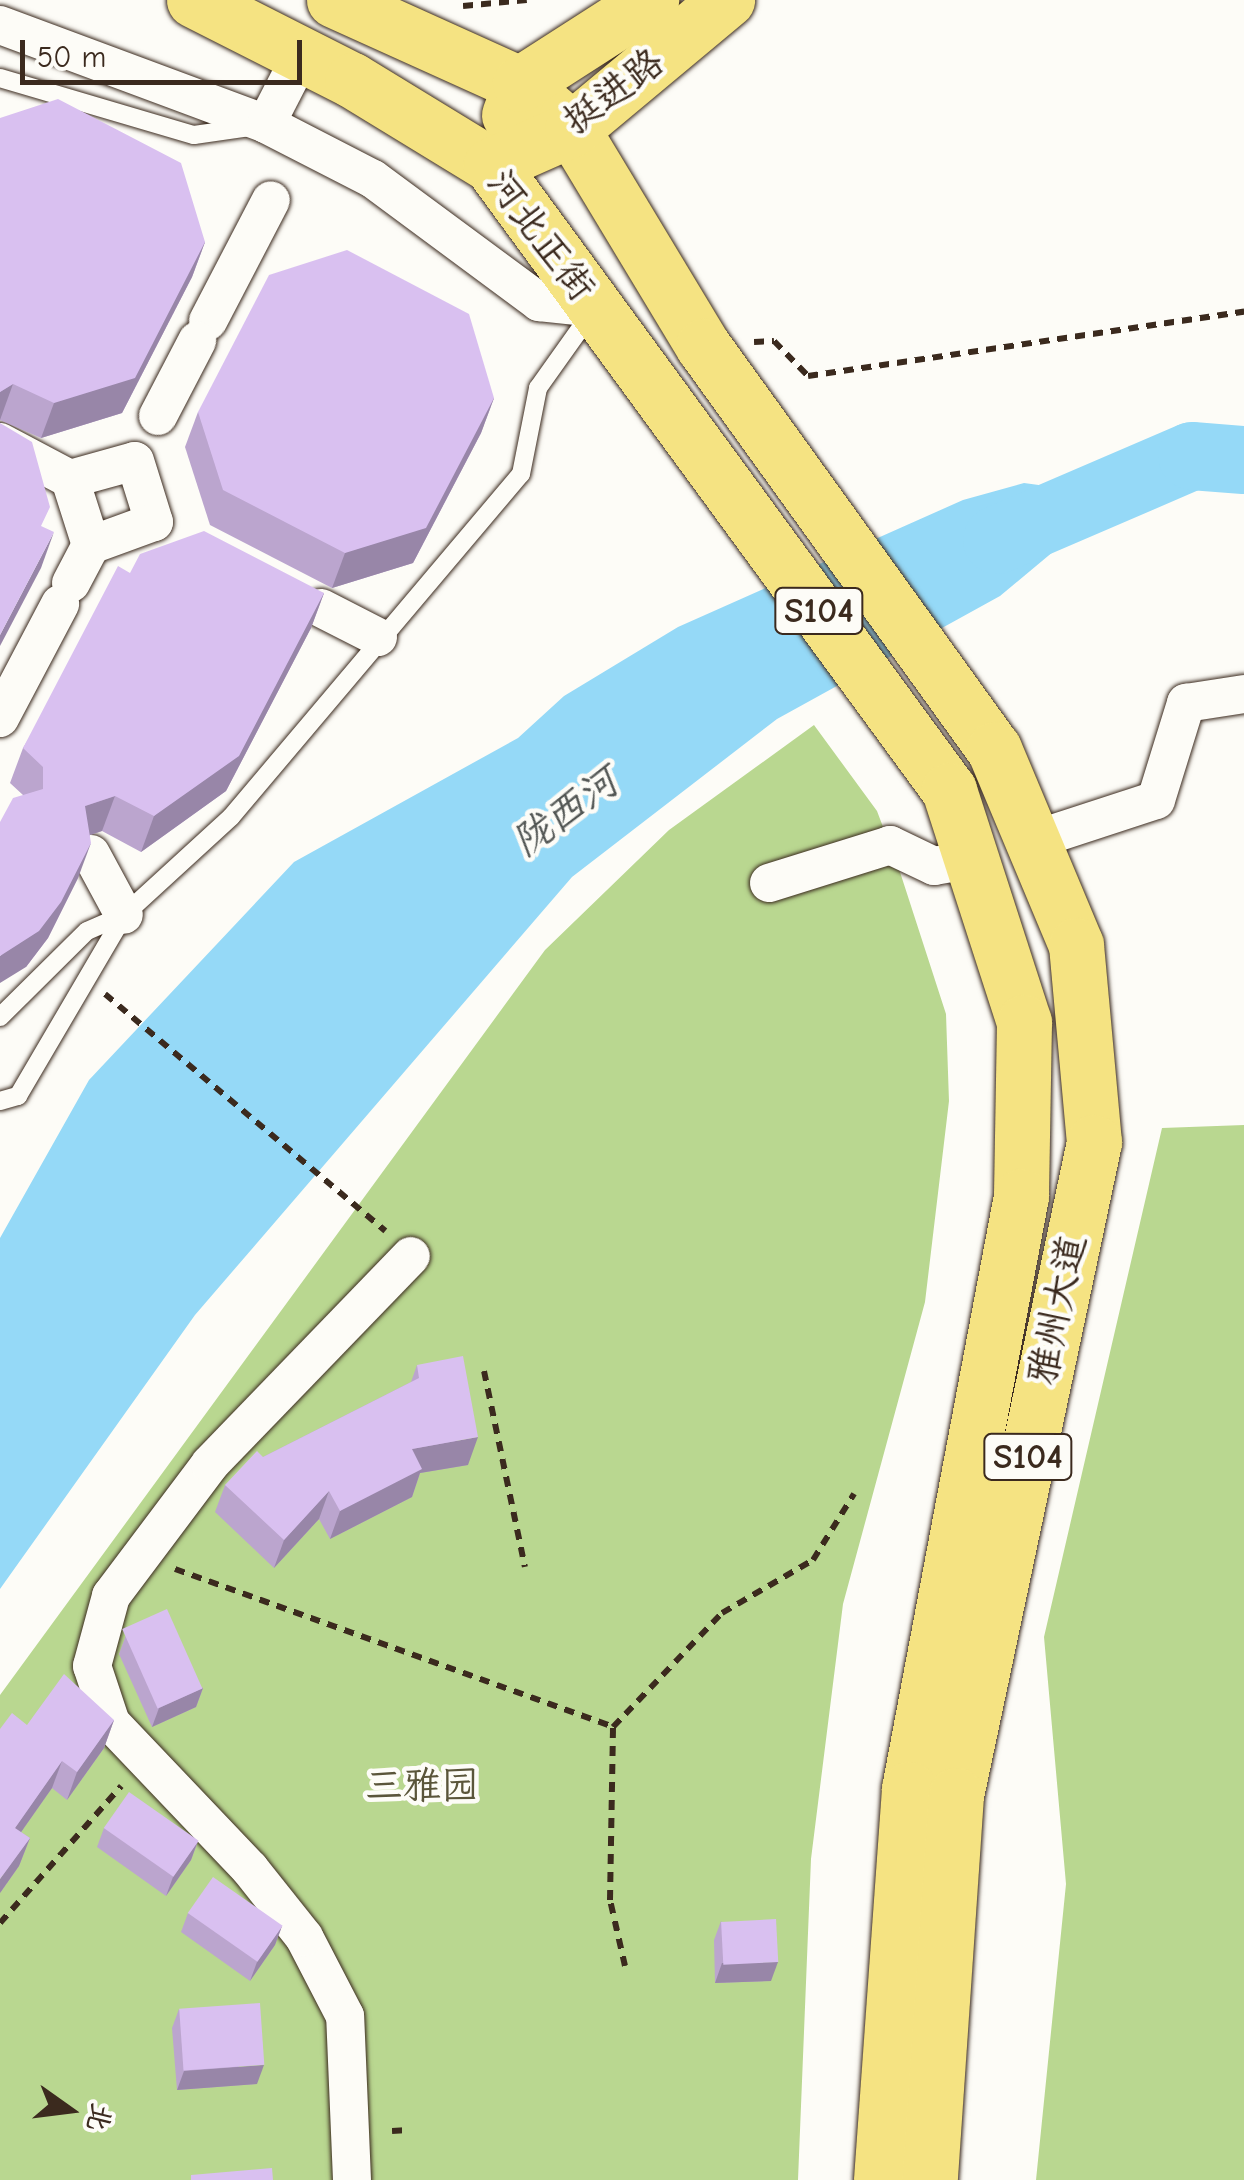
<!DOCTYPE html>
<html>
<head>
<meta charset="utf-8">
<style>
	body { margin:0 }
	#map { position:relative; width:1244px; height:2180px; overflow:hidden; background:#fdfcf7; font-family:"Comic Neue","LXGW WenKai TC",sans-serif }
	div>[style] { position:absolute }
	.green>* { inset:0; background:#b9d790 }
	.water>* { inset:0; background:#95d9f7 }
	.river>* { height:68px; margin:-34px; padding:0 34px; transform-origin:34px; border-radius:34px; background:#95d9f7 }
	.path>* { height:6px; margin-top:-3px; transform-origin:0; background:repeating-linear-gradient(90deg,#3b2a1e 0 10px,transparent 0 18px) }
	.roads { filter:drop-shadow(0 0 2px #3b2a1e) drop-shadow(0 0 2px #3b2a1e) }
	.lane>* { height:18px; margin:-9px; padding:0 9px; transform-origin:9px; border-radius:9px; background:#fdfcf7 }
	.street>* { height:38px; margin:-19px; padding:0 19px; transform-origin:19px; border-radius:19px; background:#fdfcf7 }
	.primary>* { height:55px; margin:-27.5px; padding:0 27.5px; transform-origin:27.5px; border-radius:27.5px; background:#f5e382 }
	.wall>* { inset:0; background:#bba5ce }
	.shaded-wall>* { inset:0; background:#9886a8 }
	.building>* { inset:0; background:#d9c0f0; transform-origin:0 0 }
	span { translate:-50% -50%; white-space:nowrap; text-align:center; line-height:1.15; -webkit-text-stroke:9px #fdfcf7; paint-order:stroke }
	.shield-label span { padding:2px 8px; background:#fdfcf7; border:2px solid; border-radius:8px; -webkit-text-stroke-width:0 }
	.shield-label { font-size:35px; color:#3b2a1e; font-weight:700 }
	.street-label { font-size:38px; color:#3b2a1e }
	.park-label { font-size:38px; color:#5a553a }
	.water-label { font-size:40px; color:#525654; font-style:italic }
	.north { position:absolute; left:20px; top:2060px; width:100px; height:100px; -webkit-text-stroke:8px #fdfcf7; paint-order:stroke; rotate:104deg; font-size:28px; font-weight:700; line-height:40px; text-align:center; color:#3b2a1e }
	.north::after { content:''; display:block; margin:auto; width:35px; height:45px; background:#3b2a1e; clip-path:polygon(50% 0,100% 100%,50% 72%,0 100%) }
	.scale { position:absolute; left:20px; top:40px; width:282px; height:45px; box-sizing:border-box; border:5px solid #3b2a1e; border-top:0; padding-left:12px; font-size:30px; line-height:35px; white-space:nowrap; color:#3b2a1e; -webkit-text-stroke:8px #fdfcf7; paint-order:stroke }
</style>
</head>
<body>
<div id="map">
	<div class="green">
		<div style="clip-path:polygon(814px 725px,877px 811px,900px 872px,946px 1014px,949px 1101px,925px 1302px,843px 1604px,811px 1859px,798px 2180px,0 2180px,0 1695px,545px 950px,669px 830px)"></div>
		<div style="clip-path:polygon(1244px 1125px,1244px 2180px,1036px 2180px,1066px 1884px,1044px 1637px,1162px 1128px)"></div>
	</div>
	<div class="water">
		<div style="clip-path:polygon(1024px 483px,1090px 492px,1054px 551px,1000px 596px,777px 719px,572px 877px,195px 1315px,0 1589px,0 1238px,89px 1080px,294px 862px,518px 738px,564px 696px,678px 627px,963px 500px)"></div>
	</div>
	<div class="river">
		<div style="left:997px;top:540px;width:212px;rotate:-23.3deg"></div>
		<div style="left:1192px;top:456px;width:52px;rotate:4.4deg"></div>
	</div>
	<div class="path">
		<div style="left:463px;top:6px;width:64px;rotate:-5.4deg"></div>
		<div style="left:754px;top:342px;width:20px;rotate:-3deg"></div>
		<div style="left:774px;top:341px;width:49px;rotate:45.8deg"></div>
		<div style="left:808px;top:376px;width:441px;rotate:-8.4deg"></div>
		<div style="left:105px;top:994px;width:367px;rotate:40.2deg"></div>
		<div style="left:484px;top:1371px;width:200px;rotate:78.2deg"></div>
		<div style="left:175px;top:1569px;width:466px;rotate:19.8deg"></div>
		<div style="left:0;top:1923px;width:183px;rotate:-48.5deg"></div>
		<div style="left:625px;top:1966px;width:68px;rotate:-102.8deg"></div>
		<div style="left:610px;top:1900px;width:173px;rotate:-89deg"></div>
		<div style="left:613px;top:1727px;width:158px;rotate:-46.3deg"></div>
		<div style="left:722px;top:1613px;width:105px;rotate:-30.2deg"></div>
		<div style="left:813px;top:1560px;width:78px;rotate:-58.2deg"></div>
		<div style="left:392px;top:2131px;width:16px;rotate:-4deg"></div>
	</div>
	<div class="roads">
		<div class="lane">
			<div style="left:0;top:78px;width:202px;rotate:16.4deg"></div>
			<div style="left:194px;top:135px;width:58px;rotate:-8deg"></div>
			<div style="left:0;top:1017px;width:122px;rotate:-44.7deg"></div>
			<div style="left:87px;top:931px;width:40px;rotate:-23.4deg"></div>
			<div style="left:0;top:1101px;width:19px;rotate:-16deg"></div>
			<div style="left:18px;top:1096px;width:210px;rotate:-59.6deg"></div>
			<div style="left:124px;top:915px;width:145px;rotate:-42.5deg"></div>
			<div style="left:231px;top:817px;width:449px;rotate:-49.8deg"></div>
			<div style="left:521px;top:474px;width:88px;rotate:-78.8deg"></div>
			<div style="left:538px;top:388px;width:93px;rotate:-54.6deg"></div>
		</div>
		<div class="street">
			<div style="left:0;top:25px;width:284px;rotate:20.4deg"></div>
			<div style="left:266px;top:124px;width:120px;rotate:27.2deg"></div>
			<div style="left:373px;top:179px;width:207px;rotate:36.5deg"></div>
			<div style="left:539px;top:302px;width:55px;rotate:6.2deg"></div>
			<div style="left:266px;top:124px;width:81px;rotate:-62.8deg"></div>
			<div style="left:208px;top:321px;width:136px;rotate:-62.5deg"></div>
			<div style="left:158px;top:416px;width:85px;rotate:-62.5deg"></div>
			<div style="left:0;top:442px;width:79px;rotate:27.9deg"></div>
			<div style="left:70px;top:479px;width:67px;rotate:-15.5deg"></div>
			<div style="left:135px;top:461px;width:64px;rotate:72.7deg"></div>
			<div style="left:154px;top:522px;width:67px;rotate:159.9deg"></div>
			<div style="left:91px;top:545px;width:69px;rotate:-107.7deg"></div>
			<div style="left:71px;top:583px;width:43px;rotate:-62.2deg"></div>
			<div style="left:321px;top:608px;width:64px;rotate:27deg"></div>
			<div style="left:0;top:718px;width:129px;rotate:-62.2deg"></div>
			<div style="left:1037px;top:839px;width:125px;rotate:-18.1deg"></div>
			<div style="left:1156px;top:800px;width:102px;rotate:-72.8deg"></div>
			<div style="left:1186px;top:703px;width:59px;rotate:-8.8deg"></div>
			<div style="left:91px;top:854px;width:69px;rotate:61.6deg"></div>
			<div style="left:769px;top:883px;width:127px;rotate:-17.4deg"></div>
			<div style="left:890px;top:845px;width:49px;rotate:25.5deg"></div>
			<div style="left:934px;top:866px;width:39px;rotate:-10deg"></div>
			<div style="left:352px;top:2180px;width:164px;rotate:-92.4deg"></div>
			<div style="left:345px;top:2016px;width:89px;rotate:-117.4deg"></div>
			<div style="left:304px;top:1937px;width:87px;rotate:-128.5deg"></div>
			<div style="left:250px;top:1869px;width:202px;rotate:-133.6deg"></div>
			<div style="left:111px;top:1723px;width:60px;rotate:-108.4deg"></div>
			<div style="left:92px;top:1666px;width:73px;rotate:-74.8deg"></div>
			<div style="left:111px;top:1596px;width:165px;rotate:-53.1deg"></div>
			<div style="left:210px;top:1464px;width:289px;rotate:-46deg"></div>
		</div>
		<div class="primary">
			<div style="left:194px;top:0;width:177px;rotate:26.9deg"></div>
			<div style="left:352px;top:80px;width:163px;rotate:31.4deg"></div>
			<div style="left:491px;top:165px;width:775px;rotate:53.77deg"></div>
			<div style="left:949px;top:790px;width:244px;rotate:72.1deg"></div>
			<div style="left:1024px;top:1022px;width:174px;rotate:91deg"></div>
			<div style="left:1021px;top:1196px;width:603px;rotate:100.7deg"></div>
			<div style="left:909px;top:1789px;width:392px;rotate:94.1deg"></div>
			<div style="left:334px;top:0;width:204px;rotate:24.3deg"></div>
			<div style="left:520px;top:84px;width:69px;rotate:40.9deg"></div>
			<div style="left:572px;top:129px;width:253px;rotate:58.9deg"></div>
			<div style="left:703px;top:346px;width:497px;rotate:54.2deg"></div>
			<div style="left:994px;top:749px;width:212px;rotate:67.3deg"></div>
			<div style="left:1076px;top:945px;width:198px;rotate:84.8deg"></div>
			<div style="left:1094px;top:1142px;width:667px;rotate:101.93deg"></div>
			<div style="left:956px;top:1795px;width:386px;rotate:93.9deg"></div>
			<div style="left:509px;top:115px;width:33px;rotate:-70deg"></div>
			<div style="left:520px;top:84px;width:156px;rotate:-32.7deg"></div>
			<div style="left:491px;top:165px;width:89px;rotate:-24deg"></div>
			<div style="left:572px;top:129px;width:202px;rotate:-39.8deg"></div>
		</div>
	</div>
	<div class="wall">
		<div style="clip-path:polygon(0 118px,205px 242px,192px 277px,122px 413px,41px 438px,0 420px)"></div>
		<div style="clip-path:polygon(494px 398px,481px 433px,413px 563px,332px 588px,210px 525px,185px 447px,198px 412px)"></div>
		<div style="clip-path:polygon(130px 573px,324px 593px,311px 628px,226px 791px,141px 852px,102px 831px,90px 835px,78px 878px,48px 938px,26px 967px,23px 795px,10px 783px,23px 748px)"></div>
		<div style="clip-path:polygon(417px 1365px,468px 1465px,420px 1473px,412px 1497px,330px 1539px,319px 1519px,274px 1568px,215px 1512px,225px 1485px,263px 1457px,411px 1382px)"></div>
		<div style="clip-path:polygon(126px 1635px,203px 1688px,196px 1707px,152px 1727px,119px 1654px)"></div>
		<div style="clip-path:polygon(114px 1720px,104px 1748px,67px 1800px,52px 1788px,21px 1832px,30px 1838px,19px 1866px,0 1893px,27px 1725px)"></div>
		<div style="clip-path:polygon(104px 1828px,198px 1841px,191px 1860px,166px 1896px,97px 1847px)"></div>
		<div style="clip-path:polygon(188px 1913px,282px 1926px,275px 1945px,250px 1981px,181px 1932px)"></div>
		<div style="clip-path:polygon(721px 1921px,771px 1981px,715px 1983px,714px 1940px)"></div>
		<div style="clip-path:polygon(179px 2009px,257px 2084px,177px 2090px,172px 2028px)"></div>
	</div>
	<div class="shaded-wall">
		<div style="clip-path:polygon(205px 242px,192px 277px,122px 413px,41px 438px,54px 403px)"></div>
		<div style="clip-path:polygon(13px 384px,0 420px,0 392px)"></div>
		<div style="clip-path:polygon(494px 398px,481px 433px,413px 563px,332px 588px,345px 553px)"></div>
		<div style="clip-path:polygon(54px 532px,41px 568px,0 646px,0 635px)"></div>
		<div style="clip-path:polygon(324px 593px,311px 628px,226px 791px,141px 852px,154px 816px)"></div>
		<div style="clip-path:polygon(115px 796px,102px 831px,72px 841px,85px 806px)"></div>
		<div style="clip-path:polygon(91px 843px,78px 878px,48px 938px,26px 967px,0 983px,0 956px)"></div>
		<div style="clip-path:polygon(478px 1437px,468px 1465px,420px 1473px,412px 1497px,330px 1539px,340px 1511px,412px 1449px)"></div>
		<div style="clip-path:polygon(329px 1491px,319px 1519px,274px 1568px,284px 1540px)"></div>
		<div style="clip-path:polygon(203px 1688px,196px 1707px,152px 1727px,159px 1708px)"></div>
		<div style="clip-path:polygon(114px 1720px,104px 1748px,67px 1800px,77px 1772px)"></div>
		<div style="clip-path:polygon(62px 1761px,52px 1788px,5px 1855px,15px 1828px)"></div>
		<div style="clip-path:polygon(30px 1838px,19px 1866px,0 1893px,0 1879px)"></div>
		<div style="clip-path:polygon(198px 1841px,191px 1860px,166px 1896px,173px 1877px)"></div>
		<div style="clip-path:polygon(282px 1926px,275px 1945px,250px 1981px,257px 1962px)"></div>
		<div style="clip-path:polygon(778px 1962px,771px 1981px,715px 1983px,722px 1963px)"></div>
		<div style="clip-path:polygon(264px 2065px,257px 2084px,177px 2090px,184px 2071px)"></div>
	</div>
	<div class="building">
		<div style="clip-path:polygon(58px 99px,181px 163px,205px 242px,135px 378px,54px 403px,13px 384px,0 392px,0 118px)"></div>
		<div style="clip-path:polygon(347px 250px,469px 314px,494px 398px,426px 528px,345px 553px,223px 490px,198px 412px,269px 275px)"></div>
		<div style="clip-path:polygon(0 423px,32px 442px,50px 507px,41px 526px,54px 532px,0 635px)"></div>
		<div style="clip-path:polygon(204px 531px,324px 593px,239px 756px,154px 816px,115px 796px,85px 806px,91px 843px,61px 902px,39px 931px,0 956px,0 822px,13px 798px,43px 789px,43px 767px,23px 748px,118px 566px,130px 573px,140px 554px)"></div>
		<div style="clip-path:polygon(463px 1356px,478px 1437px,412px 1449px,422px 1469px,340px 1511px,329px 1491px,284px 1540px,225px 1485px,257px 1451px,263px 1457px,419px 1378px,417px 1365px)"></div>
		<div style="left:167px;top:1609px;width:87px;height:49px;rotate:66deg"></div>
		<div style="clip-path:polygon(64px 1674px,114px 1720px,77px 1772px,62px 1761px,15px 1828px,30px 1838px,0 1879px,0 1729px,12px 1713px,27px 1725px)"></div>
		<div style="left:129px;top:1792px;width:85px;height:44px;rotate:35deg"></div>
		<div style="left:213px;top:1877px;width:85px;height:44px;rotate:35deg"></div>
		<div style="left:776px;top:1919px;width:43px;height:55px;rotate:87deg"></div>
		<div style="left:260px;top:2003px;width:62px;height:81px;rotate:86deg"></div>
		<div style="clip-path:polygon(272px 2168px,273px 2180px,191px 2180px,191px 2175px)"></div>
	</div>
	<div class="shield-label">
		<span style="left:819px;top:611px">S104</span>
		<span style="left:1028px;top:1457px">S104</span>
	</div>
	<div class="street-label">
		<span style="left:614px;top:92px;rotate:-37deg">挺进路</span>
		<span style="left:540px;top:236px;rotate:53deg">河北正街</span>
		<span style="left:1058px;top:1310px;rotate:-78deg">雅州大道</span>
	</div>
	<div class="park-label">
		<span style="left:422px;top:1787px">三雅园</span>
	</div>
	<div class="water-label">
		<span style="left:565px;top:812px;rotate:-36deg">陇西河</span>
	</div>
	<div class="north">北</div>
	<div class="scale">50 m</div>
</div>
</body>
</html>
